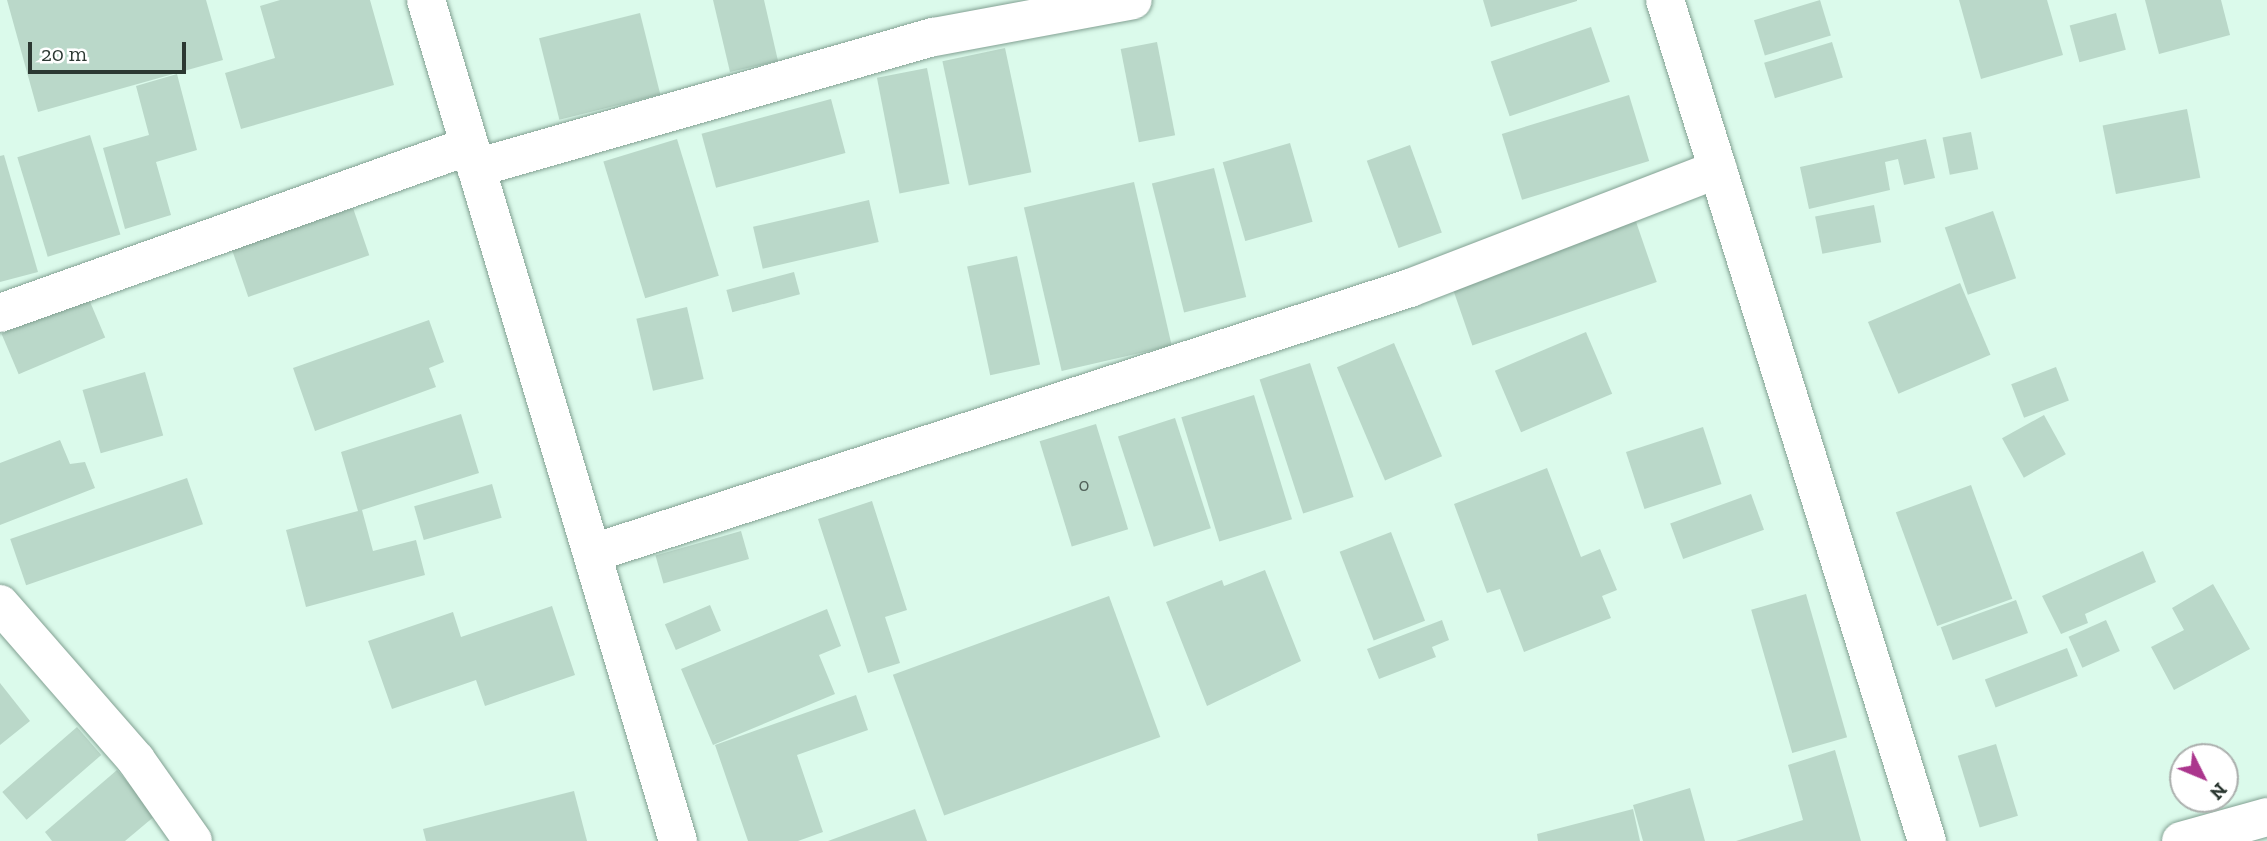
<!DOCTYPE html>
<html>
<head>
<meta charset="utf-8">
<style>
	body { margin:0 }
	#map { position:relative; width:2267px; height:841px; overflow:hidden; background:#dbfaeb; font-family:"Zilla Slab",serif }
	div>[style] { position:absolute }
	.building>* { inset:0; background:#bad8c9; transform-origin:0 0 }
	.roads { filter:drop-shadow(0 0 2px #82a092) drop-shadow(0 0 2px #82a092) }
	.minor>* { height:38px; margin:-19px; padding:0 19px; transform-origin:19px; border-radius:19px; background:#fff }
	span { translate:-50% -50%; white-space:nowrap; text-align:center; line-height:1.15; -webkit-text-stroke:7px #fff; paint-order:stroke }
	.number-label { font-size:19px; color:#506058 }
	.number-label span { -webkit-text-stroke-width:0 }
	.north { position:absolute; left:2169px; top:743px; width:70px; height:70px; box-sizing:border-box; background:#fff; border:2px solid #abafad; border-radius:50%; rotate:133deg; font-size:19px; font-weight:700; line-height:28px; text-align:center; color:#2c3832 }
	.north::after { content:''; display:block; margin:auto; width:24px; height:32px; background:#ab368d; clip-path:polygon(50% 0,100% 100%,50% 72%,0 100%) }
	.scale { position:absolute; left:28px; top:42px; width:158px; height:32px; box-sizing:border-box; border:4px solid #2c3832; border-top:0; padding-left:9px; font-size:21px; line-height:24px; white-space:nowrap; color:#2c3832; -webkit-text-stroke:5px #fff; paint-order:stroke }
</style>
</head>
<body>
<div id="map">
	<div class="building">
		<div style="clip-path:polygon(7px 0,206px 0,223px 60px,38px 112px)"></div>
		<div style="clip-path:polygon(280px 0,370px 0,394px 85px,241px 129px,225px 73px,275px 58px,260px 6px)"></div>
		<div style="clip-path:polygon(713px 0,764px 0,778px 61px,730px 72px)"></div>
		<div style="clip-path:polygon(1483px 0,1577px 0,1577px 1px,1491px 27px)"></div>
		<div style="left:1820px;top:0;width:37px;height:69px;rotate:73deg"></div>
		<div style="clip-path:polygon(1959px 0,2047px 0,2063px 55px,1981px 79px)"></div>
		<div style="clip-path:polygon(2145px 0,2221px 0,2230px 35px,2159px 54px)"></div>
		<div style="left:640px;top:13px;width:84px;height:104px;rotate:76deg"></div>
		<div style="left:2116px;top:13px;width:38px;height:48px;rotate:75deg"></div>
		<div style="left:1591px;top:27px;width:58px;height:106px;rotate:71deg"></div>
		<div style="left:1157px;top:42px;width:95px;height:37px;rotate:79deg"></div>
		<div style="left:1832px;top:42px;width:37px;height:71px;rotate:73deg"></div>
		<div style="left:1005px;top:48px;width:127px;height:64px;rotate:78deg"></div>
		<div style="left:927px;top:68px;width:118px;height:51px;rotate:79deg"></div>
		<div style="clip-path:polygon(177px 74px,197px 150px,156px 162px,171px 215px,125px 229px,103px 148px,149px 135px,136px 86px)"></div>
		<div style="left:1629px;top:95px;width:69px;height:133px;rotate:73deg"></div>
		<div style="left:831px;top:99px;width:56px;height:134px;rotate:75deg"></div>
		<div style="left:2187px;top:109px;width:70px;height:86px;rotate:79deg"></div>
		<div style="left:1971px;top:132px;width:38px;height:29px;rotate:79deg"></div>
		<div style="left:90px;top:135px;width:104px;height:76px;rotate:73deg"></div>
		<div style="left:677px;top:139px;width:143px;height:77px;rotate:73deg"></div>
		<div style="clip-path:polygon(1926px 139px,1935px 178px,1904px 185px,1898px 159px,1885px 162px,1890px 190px,1809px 209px,1800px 167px)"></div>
		<div style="left:1290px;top:143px;width:82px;height:70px;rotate:74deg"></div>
		<div style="left:1410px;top:145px;width:93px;height:46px;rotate:70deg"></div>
		<div style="clip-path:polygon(4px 155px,38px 272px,0 282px,0 156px)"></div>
		<div style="left:1214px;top:168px;width:133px;height:64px;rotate:76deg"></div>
		<div style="left:1134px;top:182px;width:168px;height:113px;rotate:77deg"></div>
		<div style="left:869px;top:200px;width:43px;height:119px;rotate:77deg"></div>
		<div style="left:1874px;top:205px;width:38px;height:60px;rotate:79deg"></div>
		<div style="left:353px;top:208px;width:50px;height:128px;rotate:71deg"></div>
		<div style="left:1993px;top:211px;width:71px;height:51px;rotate:71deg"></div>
		<div style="left:1633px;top:213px;width:73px;height:195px;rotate:71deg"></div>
		<div style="left:1017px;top:256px;width:111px;height:51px;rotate:78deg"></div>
		<div style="left:794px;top:272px;width:23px;height:70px;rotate:75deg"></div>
		<div style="left:1960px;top:283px;width:78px;height:100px;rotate:67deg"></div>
		<div style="left:88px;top:297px;width:44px;height:94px;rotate:67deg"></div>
		<div style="left:687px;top:307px;width:74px;height:52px;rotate:77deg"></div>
		<div style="clip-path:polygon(429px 320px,444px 362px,429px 368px,436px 387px,315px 431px,293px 368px)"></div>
		<div style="left:1586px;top:332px;width:67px;height:99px;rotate:67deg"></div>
		<div style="left:1394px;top:343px;width:123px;height:62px;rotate:67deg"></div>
		<div style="left:1310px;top:363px;width:141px;height:53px;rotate:72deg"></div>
		<div style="left:2056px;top:367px;width:36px;height:48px;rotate:69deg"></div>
		<div style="left:145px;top:372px;width:66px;height:65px;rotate:74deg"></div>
		<div style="left:1254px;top:395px;width:130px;height:76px;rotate:73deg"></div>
		<div style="clip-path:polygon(461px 414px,479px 473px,362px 510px,373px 551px,416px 540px,425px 575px,306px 607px,286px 530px,358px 511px,341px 452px)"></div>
		<div style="left:2044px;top:415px;width:45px;height:48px;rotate:61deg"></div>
		<div style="left:1175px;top:418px;width:116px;height:60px;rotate:72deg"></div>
		<div style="left:1096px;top:424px;width:110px;height:59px;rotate:73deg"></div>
		<div style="left:1703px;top:427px;width:60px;height:81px;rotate:72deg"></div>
		<div style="clip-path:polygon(60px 440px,70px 464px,85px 462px,95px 488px,0 525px,0 463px)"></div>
		<div style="clip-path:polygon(1547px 468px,1581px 557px,1600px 549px,1617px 590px,1602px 596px,1611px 618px,1524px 652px,1500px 589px,1487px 593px,1454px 504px)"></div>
		<div style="left:187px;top:478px;width:49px;height:187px;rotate:71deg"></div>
		<div style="left:492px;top:484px;width:35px;height:81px;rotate:74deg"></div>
		<div style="left:1971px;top:485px;width:121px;height:80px;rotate:70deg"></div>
		<div style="left:1751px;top:494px;width:38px;height:86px;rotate:70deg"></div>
		<div style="clip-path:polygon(872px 501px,907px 610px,885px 617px,900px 663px,868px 673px,818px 519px)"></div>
		<div style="left:741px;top:531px;width:29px;height:89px;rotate:74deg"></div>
		<div style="left:1391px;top:532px;width:95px;height:55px;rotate:69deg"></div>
		<div style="clip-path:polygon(2143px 551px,2156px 582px,2085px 614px,2088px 623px,2061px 634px,2042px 596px)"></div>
		<div style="clip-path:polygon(1265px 570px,1301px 661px,1207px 706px,1166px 602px,1222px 580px,1224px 586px)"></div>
		<div style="clip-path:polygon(2213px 584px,2250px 649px,2174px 690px,2151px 647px,2184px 630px,2172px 608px)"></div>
		<div style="left:1806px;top:594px;width:149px;height:57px;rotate:74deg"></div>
		<div style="left:1109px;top:596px;width:150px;height:230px;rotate:70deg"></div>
		<div style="left:2016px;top:600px;width:35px;height:80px;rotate:70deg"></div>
		<div style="left:710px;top:605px;width:28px;height:49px;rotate:67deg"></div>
		<div style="clip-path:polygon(552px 606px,575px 675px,485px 706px,476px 680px,392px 709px,368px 641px,453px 612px,461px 637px)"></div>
		<div style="clip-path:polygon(827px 609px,841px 646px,819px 655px,835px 694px,713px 745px,681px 669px)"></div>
		<div style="clip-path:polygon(1442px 620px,1449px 640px,1432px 647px,1436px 657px,1379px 679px,1367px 649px)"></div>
		<div style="left:2106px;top:620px;width:34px;height:41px;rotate:66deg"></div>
		<div style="left:2067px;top:648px;width:30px;height:88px;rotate:69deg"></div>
		<div style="clip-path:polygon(0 683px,30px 721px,0 745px)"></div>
		<div style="clip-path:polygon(856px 695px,868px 730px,797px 755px,823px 832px,798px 841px,748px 841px,715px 745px)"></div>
		<div style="left:77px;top:727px;width:37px;height:99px;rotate:49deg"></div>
		<div style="left:1996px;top:744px;width:75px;height:40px;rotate:73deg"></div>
		<div style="clip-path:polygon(1835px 750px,1861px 841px,1736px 841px,1803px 820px,1788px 765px)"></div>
		<div style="clip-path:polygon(117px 770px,156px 815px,125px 841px,52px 841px,45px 832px)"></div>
		<div style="clip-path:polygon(1690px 788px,1705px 841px,1643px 841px,1633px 805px)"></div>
		<div style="clip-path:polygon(574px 791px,587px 841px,426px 841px,423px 829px)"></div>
		<div style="clip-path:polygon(915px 809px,927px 841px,828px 841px)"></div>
		<div style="clip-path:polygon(1633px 809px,1640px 841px,1538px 841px,1537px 834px)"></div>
	</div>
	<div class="roads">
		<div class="minor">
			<div style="left:426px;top:0;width:878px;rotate:73.32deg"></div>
			<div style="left:1665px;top:0;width:881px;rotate:72.7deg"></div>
			<div style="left:476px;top:168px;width:476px;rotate:-16deg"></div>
			<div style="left:934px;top:37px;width:202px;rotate:-10.5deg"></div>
			<div style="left:0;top:313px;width:498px;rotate:-19.6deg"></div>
			<div style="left:593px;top:553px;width:859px;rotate:-17.97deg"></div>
			<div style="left:1410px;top:288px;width:330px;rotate:-21.1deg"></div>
			<div style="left:0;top:604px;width:207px;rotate:48.9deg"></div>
			<div style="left:136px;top:760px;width:99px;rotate:54.9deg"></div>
			<div style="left:2181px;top:841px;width:89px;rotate:-15.6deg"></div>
		</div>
	</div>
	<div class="number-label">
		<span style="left:1084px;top:485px">0</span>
	</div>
	<div class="north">N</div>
	<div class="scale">20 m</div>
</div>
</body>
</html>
